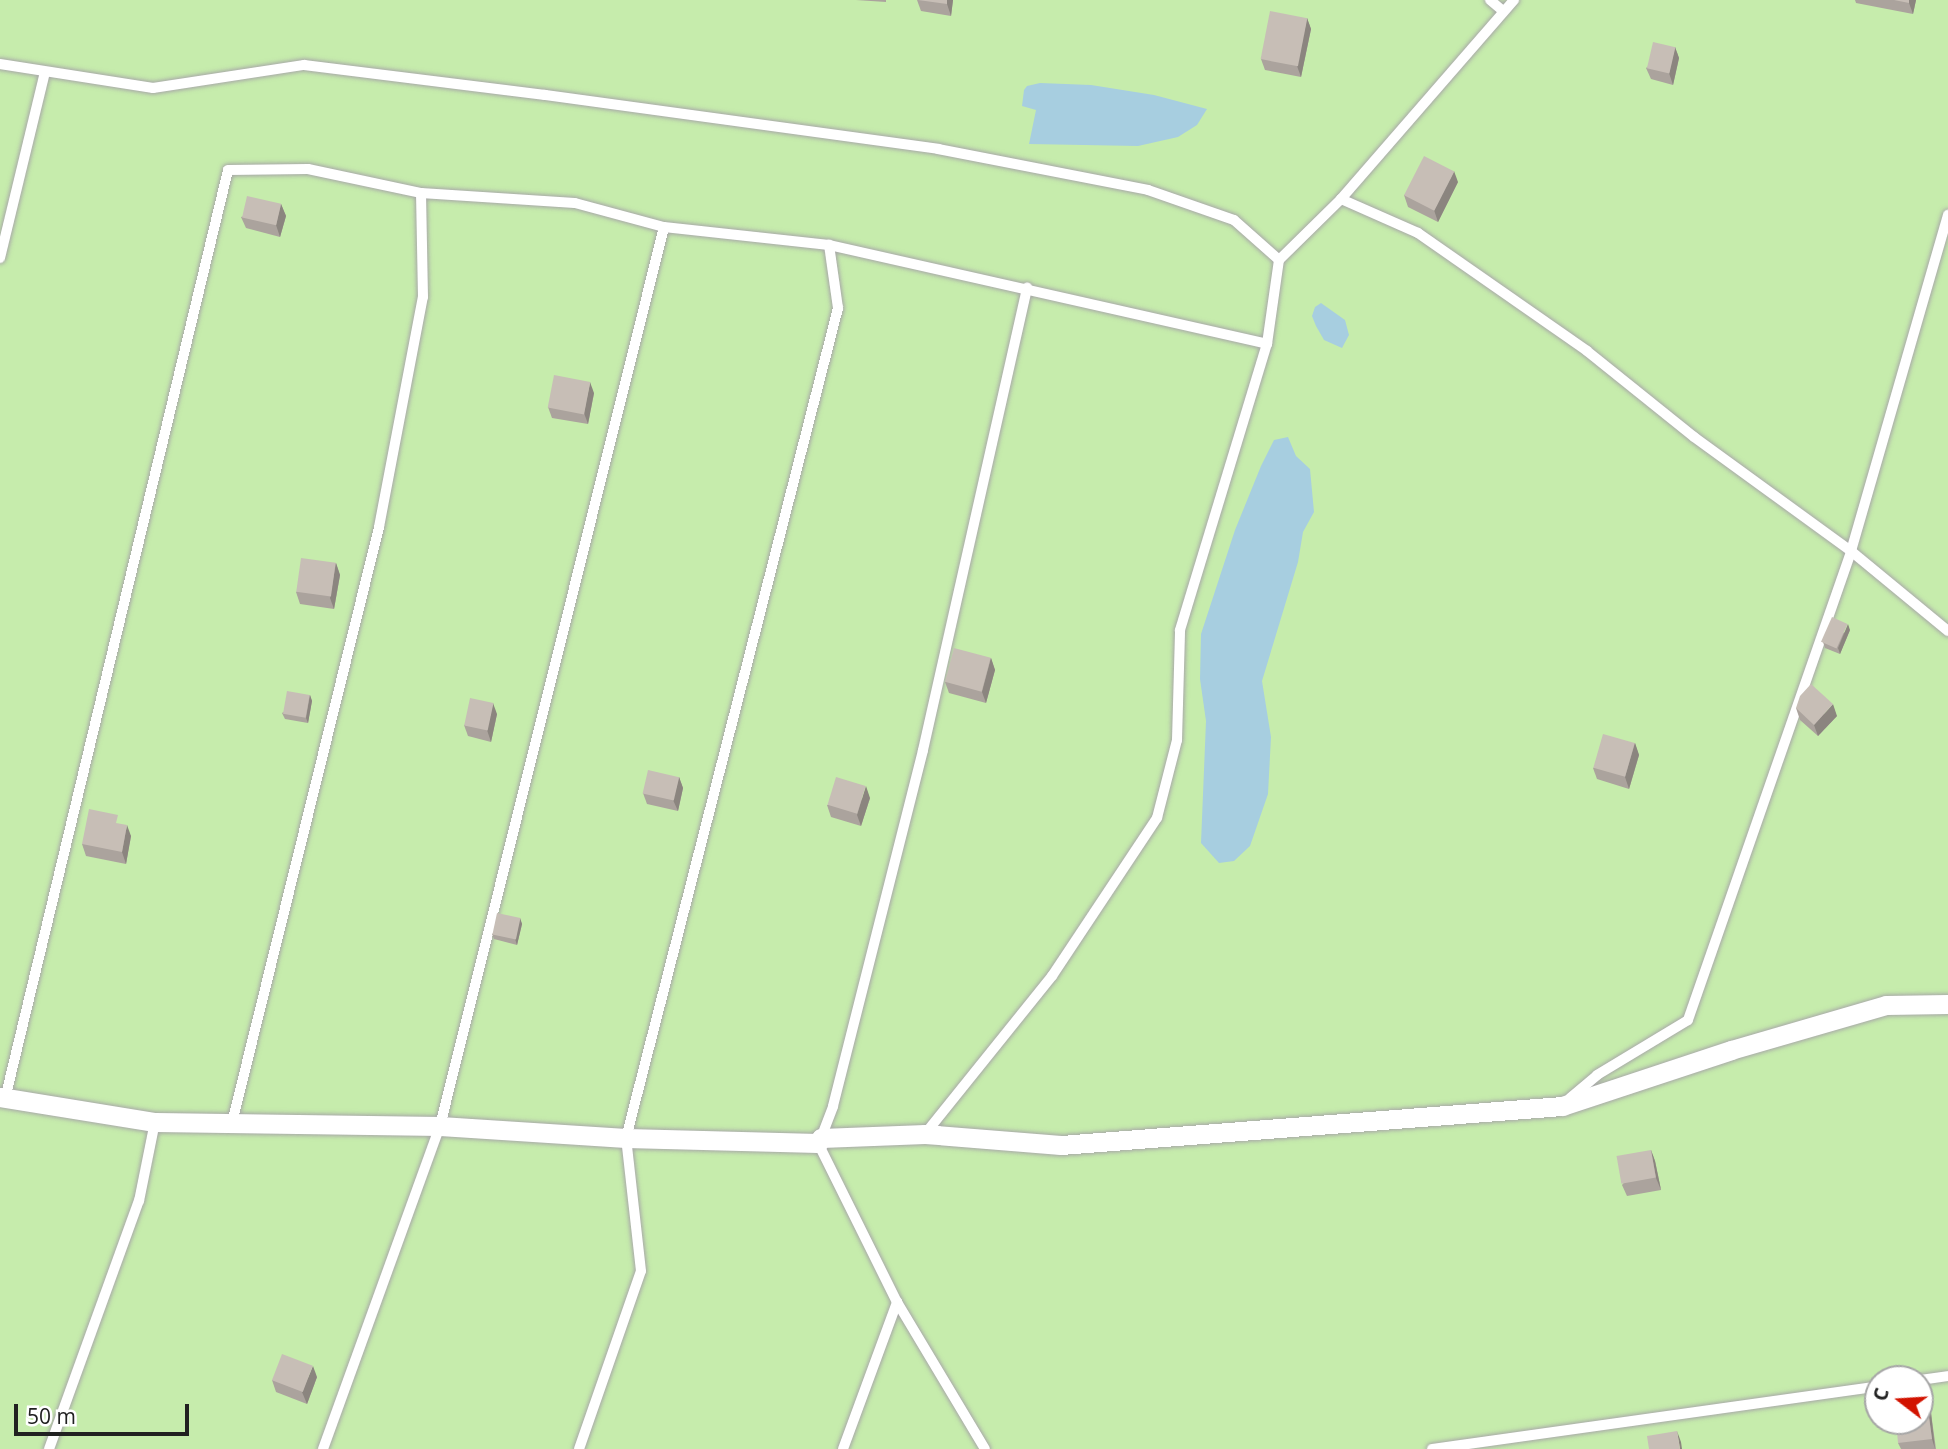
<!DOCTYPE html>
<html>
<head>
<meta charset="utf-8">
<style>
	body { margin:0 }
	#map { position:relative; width:1948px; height:1449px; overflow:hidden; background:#f1efe7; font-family:"Open Sans",sans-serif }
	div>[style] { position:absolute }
	.grass>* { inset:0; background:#c6ecac }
	.water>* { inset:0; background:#a7cee0 }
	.roads { filter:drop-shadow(0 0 2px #a8a8a8) drop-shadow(0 0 2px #a8a8a8) }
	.service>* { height:10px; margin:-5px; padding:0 5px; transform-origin:5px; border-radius:5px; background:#fff }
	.minor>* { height:19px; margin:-9.5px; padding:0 9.5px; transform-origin:9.5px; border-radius:9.5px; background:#fff }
	.wall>* { inset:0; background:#aba39d }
	.shaded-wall>* { inset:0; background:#8b857f }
	.building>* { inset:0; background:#c7beb6; transform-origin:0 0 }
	span { translate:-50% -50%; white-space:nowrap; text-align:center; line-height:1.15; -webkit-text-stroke:7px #fff; paint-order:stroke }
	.north { position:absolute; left:1864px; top:1365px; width:70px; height:70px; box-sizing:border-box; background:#fff; border:2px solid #a6a6a6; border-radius:50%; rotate:287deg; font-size:19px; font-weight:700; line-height:28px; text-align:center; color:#212121 }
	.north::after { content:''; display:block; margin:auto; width:24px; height:32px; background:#d21300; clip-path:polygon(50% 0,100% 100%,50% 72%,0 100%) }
	.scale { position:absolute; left:14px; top:1404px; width:175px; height:32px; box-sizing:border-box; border:4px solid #212121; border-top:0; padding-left:9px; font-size:21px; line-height:24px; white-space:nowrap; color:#212121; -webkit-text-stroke:5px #fff; paint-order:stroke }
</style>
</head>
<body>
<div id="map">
	<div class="grass">
		<div style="clip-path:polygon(evenodd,0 0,1948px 0,1948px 1449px,0 1449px,0 0,1878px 1379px,1920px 1379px,1920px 1421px,1878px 1421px,1878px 1379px)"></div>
	</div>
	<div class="water">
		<div style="clip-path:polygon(1040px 83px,1091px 85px,1154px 95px,1207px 109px,1197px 125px,1178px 137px,1138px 146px,1029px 144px,1036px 110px,1022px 106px,1024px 90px,1027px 86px)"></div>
		<div style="clip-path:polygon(1321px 303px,1345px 320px,1349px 335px,1342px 348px,1324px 340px,1316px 326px,1312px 316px,1315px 307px)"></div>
		<div style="clip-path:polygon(1288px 437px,1296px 456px,1310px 469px,1314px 512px,1303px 532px,1298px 562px,1262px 681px,1271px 737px,1268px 794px,1250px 846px,1234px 861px,1219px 863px,1201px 843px,1206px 721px,1200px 679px,1201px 634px,1235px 530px,1261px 466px,1274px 440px)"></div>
	</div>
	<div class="roads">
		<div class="service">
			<div style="left:1490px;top:0;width:16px;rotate:40deg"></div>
			<div style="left:0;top:64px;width:155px;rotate:8.9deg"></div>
			<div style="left:153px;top:88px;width:153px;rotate:-8.7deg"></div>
			<div style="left:304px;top:65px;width:243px;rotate:7.1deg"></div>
			<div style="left:545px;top:95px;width:397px;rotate:7.8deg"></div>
			<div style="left:938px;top:149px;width:214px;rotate:11deg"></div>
			<div style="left:1148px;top:190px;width:91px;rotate:19.2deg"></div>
			<div style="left:1234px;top:220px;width:60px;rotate:41.6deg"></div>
			<div style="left:1341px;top:199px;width:84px;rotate:23.8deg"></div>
			<div style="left:1418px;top:233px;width:206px;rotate:34.9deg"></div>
			<div style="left:1587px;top:351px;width:137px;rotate:38.8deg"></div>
			<div style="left:1694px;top:437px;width:194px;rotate:36deg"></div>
			<div style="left:1851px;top:551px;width:126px;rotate:39.5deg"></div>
			<div style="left:0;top:258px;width:191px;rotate:-76.4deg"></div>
			<div style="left:1570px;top:1098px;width:35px;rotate:-40deg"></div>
			<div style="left:1597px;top:1075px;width:106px;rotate:-31.1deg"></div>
			<div style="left:1688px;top:1020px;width:497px;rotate:-70.8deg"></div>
			<div style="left:1851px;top:551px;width:350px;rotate:-73.9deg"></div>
			<div style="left:5px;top:1099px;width:955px;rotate:-76.5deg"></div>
			<div style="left:228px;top:170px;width:80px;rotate:-0.7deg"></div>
			<div style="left:308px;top:169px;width:116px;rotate:12deg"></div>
			<div style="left:421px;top:193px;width:154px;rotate:3.7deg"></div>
			<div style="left:575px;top:203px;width:92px;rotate:15.1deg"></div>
			<div style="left:664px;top:227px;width:166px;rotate:6.2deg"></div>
			<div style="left:829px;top:245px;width:449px;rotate:12.7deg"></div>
			<div style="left:232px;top:1123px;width:614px;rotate:-76.14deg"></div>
			<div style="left:379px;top:527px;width:234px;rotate:-79.2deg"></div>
			<div style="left:423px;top:297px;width:104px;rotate:-91.1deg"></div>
			<div style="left:925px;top:1134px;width:203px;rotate:-51.2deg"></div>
			<div style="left:1052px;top:976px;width:190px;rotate:-56.4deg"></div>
			<div style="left:1157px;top:818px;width:81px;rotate:-75.6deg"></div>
			<div style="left:1177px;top:740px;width:110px;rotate:-88.4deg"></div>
			<div style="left:1180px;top:630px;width:299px;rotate:-73.1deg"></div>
			<div style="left:1267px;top:344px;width:85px;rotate:-81.9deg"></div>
			<div style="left:1279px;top:260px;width:87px;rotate:-44.5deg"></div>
			<div style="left:1341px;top:199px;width:264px;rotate:-49deg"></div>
			<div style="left:821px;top:1138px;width:34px;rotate:-69deg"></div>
			<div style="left:833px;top:1106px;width:367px;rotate:-75.8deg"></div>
			<div style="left:923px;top:750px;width:474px;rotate:-77.3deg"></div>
			<div style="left:818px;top:1143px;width:178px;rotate:63.6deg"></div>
			<div style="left:897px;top:1302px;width:171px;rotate:59.1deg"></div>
			<div style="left:1920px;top:1380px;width:28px;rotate:-8deg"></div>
			<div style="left:49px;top:1449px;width:264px;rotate:-70.1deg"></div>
			<div style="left:139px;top:1201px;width:81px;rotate:-78.6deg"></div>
			<div style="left:323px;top:1449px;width:344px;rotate:-70.1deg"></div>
			<div style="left:440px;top:1126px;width:926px;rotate:-76.01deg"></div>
			<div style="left:579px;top:1449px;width:188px;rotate:-70.8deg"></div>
			<div style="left:641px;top:1271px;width:134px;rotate:-96.4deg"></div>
			<div style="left:626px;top:1138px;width:857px;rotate:-75.67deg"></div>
			<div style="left:838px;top:308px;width:64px;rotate:-98.1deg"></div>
			<div style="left:843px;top:1449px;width:157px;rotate:-69.8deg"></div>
			<div style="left:1432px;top:1449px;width:450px;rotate:-8deg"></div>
		</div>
		<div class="minor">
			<div style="left:0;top:1097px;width:157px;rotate:9.2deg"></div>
			<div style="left:155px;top:1122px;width:285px;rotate:0.8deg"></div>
			<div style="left:440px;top:1126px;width:186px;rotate:3.7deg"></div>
			<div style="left:626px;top:1138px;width:192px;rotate:1.5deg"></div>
			<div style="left:818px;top:1143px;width:6px;rotate:-59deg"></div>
			<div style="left:821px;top:1138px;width:104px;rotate:-2.2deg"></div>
			<div style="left:925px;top:1134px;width:136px;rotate:4.6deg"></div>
			<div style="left:1061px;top:1145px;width:503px;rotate:-4.45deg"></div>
			<div style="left:1562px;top:1106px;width:178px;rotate:-18.3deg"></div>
			<div style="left:1731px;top:1050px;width:161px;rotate:-16.2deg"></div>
			<div style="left:1886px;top:1005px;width:62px;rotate:-0.9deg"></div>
		</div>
	</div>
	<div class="wall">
		<div style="clip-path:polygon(856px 0,886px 0,886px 2px)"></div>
		<div style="clip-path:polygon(917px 0,953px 0,951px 16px,921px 11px)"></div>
		<div style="clip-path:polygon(1855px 0,1916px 0,1913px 14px,1856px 3px)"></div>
		<div style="clip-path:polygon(1307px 18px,1311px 29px,1301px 77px,1265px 70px,1261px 59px)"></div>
		<div style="clip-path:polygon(1675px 47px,1679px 58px,1673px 85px,1651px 79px,1646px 68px)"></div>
		<div style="clip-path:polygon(1458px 182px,1438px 222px,1408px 207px,1404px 195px)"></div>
		<div style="clip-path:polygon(281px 204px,286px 216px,280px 237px,246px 228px,241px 217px)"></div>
		<div style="clip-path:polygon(594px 393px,588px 424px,552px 418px,548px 407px)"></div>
		<div style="clip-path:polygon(336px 563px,340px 575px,334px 609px,300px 604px,296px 592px)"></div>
		<div style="clip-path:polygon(1850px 630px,1840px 654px,1825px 648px,1823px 642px)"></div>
		<div style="clip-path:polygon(991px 658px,995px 670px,986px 703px,949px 693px,945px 682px)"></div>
		<div style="clip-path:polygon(310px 695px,312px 701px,308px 723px,285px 719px,282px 713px)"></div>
		<div style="clip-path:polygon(1796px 708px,1837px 716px,1818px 736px,1800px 720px)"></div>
		<div style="clip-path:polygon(497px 714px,491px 742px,468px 736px,464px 725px)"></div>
		<div style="clip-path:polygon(1635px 743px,1639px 755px,1629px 789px,1597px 779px,1593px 768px)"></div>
		<div style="clip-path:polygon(679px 777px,683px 788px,678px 811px,647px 804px,643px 793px)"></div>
		<div style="clip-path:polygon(870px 798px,861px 826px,831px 817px,827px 805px)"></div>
		<div style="clip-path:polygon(121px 824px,131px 836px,126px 864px,86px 856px,82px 844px)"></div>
		<div style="clip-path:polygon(520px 918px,522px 924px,517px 945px,494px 939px,492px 934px)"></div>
		<div style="clip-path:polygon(1651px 1150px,1655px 1161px,1661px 1190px,1627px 1196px,1622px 1185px)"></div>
		<div style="clip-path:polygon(317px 1377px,307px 1404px,276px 1392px,272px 1380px)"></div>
		<div style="clip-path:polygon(1927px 1402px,1931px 1413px,1936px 1449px,1901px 1449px,1898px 1443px)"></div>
	</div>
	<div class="shaded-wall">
		<div style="clip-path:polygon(947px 0,953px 0,951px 16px,947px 4px)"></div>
		<div style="clip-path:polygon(1909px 0,1916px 0,1913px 14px,1909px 3px)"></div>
		<div style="clip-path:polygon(1307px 18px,1311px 29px,1301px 77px,1297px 66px)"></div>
		<div style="clip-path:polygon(1675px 47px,1679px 58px,1673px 85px,1669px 73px)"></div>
		<div style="clip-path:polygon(1454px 171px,1458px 182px,1438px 222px,1434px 210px)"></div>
		<div style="clip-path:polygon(281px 204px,286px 216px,280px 237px,276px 225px)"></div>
		<div style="clip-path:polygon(590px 382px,594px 393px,588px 424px,584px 413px)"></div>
		<div style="clip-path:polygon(336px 563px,340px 575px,334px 609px,330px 598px)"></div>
		<div style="clip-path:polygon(1848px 624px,1850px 630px,1840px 654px,1838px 648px)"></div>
		<div style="clip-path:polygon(991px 658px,995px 670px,986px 703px,982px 692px)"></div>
		<div style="clip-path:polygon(310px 695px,312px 701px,308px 723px,306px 718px)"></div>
		<div style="clip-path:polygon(493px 703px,497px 714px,491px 742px,487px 730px)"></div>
		<div style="clip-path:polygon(1833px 704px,1837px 716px,1818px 736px,1814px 725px)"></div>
		<div style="clip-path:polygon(1635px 743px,1639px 755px,1629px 789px,1625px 777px)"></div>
		<div style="clip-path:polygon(679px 777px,683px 788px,678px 811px,673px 800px)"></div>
		<div style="clip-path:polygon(866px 786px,870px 798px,861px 826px,857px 815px)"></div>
		<div style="clip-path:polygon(127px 825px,131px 836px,126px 864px,122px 852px)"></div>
		<div style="clip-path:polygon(520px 918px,522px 924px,517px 945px,515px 939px)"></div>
		<div style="clip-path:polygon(1651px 1150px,1655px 1161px,1661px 1190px,1656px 1178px)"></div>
		<div style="clip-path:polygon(313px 1366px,317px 1377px,307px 1404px,302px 1392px)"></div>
		<div style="clip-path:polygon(1927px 1402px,1931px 1413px,1935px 1449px,1932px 1439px)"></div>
		<div style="clip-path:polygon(1677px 1431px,1681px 1442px,1682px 1449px,1680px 1449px)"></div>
	</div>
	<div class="building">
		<div style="clip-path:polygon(918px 0,947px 0,947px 4px)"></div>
		<div style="clip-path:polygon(1894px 0,1909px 0,1909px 3px)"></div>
		<div style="left:1270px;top:11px;width:38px;height:49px;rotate:11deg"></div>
		<div style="left:1653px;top:42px;width:23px;height:27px;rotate:13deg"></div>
		<div style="left:1424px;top:156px;width:34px;height:44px;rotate:27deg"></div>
		<div style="left:247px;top:196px;width:35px;height:22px;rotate:13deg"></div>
		<div style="left:554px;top:375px;width:37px;height:33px;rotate:11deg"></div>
		<div style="left:301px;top:558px;width:35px;height:34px;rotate:8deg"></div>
		<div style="left:1832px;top:617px;width:17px;height:27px;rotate:24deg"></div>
		<div style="left:954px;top:648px;width:38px;height:35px;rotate:15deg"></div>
		<div style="clip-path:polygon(1811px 684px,1833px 704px,1814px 725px,1796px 708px,1800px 696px)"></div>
		<div style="left:287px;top:691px;width:23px;height:23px;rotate:10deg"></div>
		<div style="left:470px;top:698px;width:24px;height:28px;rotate:12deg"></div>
		<div style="left:1603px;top:734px;width:33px;height:35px;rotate:16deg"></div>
		<div style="left:648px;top:770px;width:32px;height:24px;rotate:13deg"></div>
		<div style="left:836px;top:777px;width:31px;height:29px;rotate:17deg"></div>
		<div style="clip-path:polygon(89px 809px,118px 815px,116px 823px,127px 825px,122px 852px,82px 844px)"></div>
		<div style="left:497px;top:913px;width:24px;height:22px;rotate:12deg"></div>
		<div style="left:1651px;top:1150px;width:28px;height:35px;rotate:80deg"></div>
		<div style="left:282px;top:1354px;width:33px;height:28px;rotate:21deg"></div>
		<div style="clip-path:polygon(1920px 1402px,1927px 1402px,1932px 1439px,1898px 1443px,1896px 1421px,1920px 1421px)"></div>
		<div style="clip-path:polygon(1677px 1431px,1680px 1449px,1649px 1449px,1647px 1436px)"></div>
	</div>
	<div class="north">С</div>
	<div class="scale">50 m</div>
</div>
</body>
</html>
